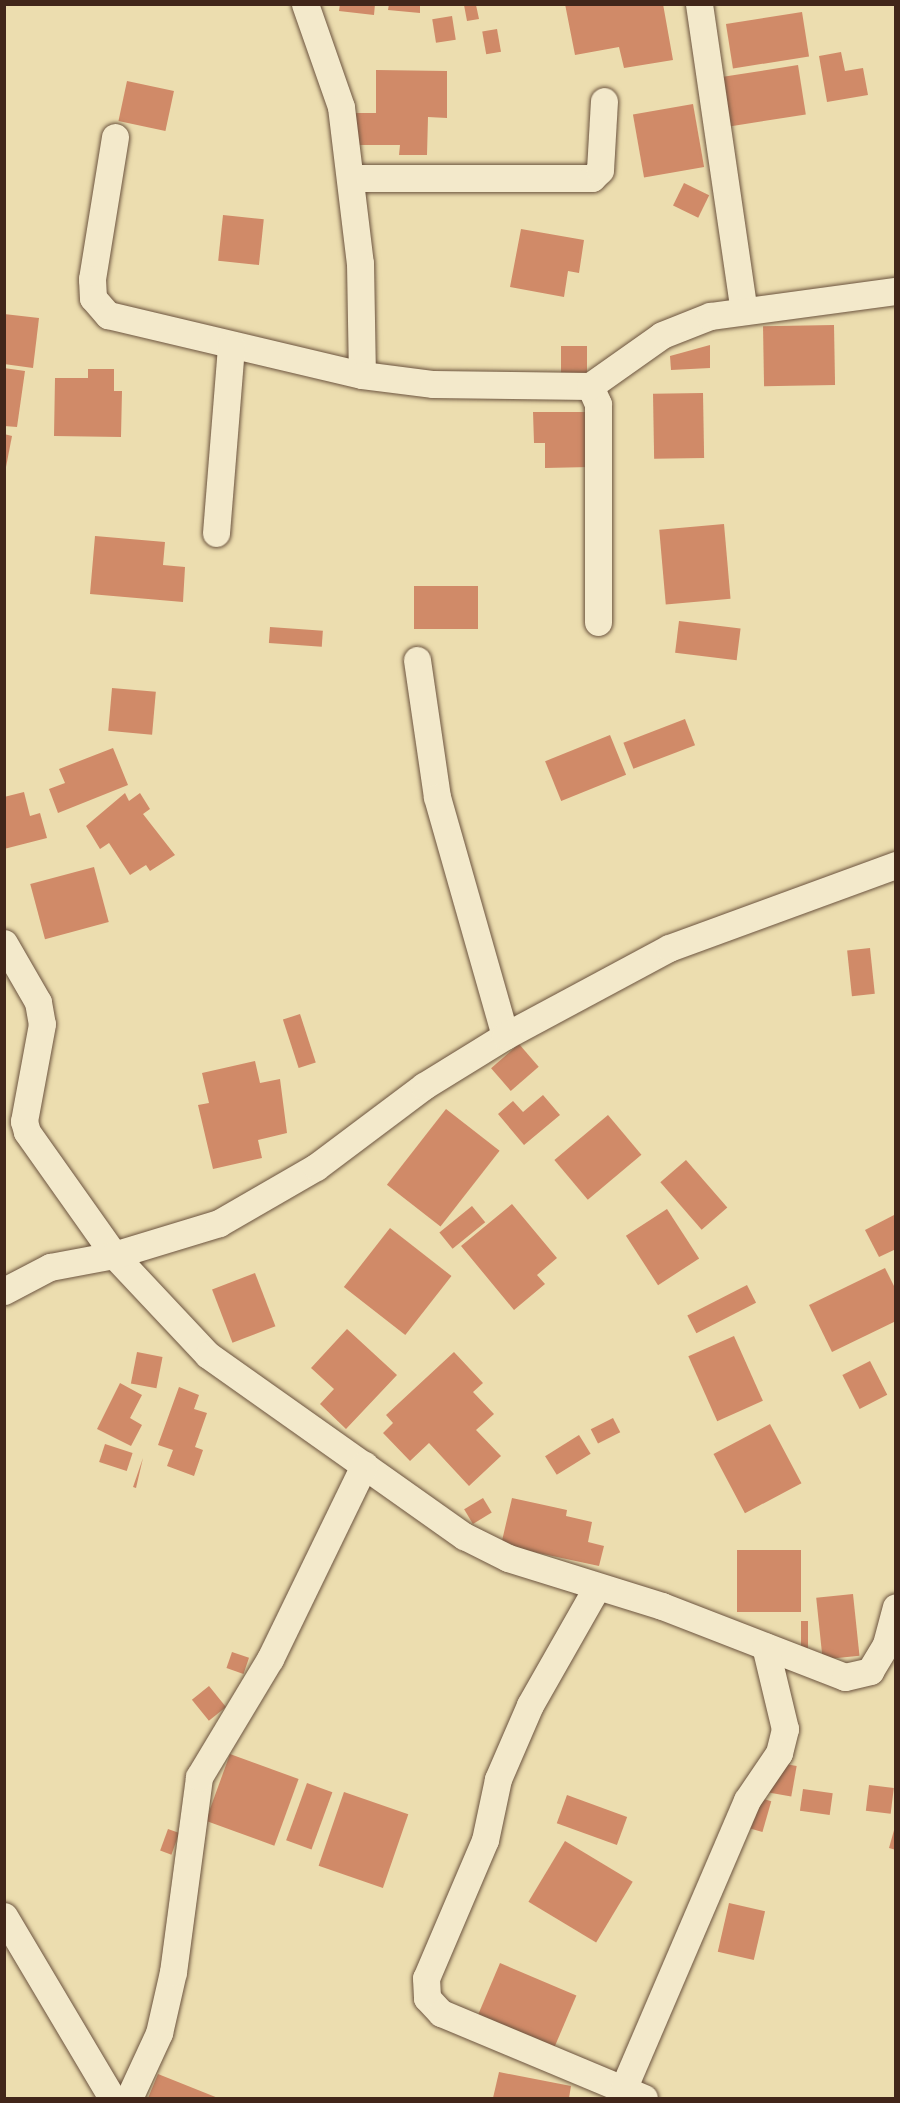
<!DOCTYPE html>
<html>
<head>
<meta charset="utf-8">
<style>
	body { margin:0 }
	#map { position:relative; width:900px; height:2103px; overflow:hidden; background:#ecddaf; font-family:"IM FELL DW Pica",serif }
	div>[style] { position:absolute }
	.building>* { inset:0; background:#d08a68; transform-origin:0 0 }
	.roads { filter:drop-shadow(0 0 2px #6c543f) drop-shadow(0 0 2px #6c543f) }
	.minor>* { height:27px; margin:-13.5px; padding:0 13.5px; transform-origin:13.5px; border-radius:13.5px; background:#f3e9cb }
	span { translate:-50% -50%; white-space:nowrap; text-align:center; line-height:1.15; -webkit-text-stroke:6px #f3e9cb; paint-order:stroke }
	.frame { position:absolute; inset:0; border:6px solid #41261a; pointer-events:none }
</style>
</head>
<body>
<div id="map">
	<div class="building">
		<div style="clip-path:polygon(340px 4px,375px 4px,374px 15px,339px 11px)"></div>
		<div style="clip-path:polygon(389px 4px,420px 4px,420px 13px,388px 10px)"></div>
		<div style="clip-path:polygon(565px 4px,663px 4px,673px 60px,624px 68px,619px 47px,575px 55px)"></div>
		<div style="clip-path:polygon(464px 5px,476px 5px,479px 19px,467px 21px)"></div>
		<div style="left:802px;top:12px;width:45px;height:77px;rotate:81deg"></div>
		<div style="left:452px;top:16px;width:24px;height:20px;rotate:81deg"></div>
		<div style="left:497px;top:29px;width:23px;height:15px;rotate:80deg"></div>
		<div style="clip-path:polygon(841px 52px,845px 71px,863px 68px,868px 95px,827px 102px,819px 56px)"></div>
		<div style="left:798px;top:65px;width:50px;height:79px;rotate:81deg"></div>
		<div style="clip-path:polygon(376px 70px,447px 71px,447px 118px,428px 117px,427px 155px,399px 155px,400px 145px,355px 145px,355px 113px,376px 113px)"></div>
		<div style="left:127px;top:81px;width:48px;height:41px;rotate:12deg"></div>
		<div style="left:693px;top:104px;width:64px;height:61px;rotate:80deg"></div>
		<div style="left:684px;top:183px;width:28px;height:25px;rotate:26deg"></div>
		<div style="left:223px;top:215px;width:41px;height:46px;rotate:6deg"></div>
		<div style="clip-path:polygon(521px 229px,584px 240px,579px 273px,568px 271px,564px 297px,510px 287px)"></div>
		<div style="clip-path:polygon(4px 314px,39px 318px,33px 368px,4px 364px)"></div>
		<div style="left:834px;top:325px;width:60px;height:71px;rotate:89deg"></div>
		<div style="clip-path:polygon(710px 345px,710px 368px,671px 370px,670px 356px)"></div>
		<div style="left:561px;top:346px;width:26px;height:28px"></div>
		<div style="clip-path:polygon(4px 368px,25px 371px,17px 427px,4px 426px)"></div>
		<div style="clip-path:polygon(88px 369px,114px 369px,114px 391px,122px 391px,121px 437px,54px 436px,55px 378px,88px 378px)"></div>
		<div style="left:703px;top:393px;width:65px;height:50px;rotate:89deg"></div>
		<div style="clip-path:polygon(533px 412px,589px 412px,590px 467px,545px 468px,545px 443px,534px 443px)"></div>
		<div style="clip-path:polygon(4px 434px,12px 436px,6px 467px,4px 467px)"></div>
		<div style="left:724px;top:524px;width:75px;height:65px;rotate:85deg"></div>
		<div style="clip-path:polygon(95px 536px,165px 542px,163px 565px,185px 567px,183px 602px,90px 594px)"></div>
		<div style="left:414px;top:586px;width:64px;height:43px"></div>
		<div style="left:679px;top:621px;width:62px;height:32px;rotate:7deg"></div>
		<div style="left:270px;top:627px;width:53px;height:16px;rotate:4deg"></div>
		<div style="left:112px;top:688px;width:44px;height:43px;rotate:5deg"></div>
		<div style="left:685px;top:719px;width:28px;height:66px;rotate:69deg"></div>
		<div style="left:610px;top:735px;width:43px;height:70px;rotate:68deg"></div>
		<div style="clip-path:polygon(113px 748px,128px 785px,58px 813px,49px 789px,65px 783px,59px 769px)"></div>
		<div style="clip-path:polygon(24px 792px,30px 816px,40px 813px,47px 838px,4px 849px,4px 797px)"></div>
		<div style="clip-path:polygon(125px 793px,129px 801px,140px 793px,150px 809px,143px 814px,175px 855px,150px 871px,146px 865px,130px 875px,109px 843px,100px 849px,86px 826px)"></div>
		<div style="left:94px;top:867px;width:57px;height:66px;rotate:75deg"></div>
		<div style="left:870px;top:948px;width:46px;height:23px;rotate:84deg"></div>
		<div style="left:300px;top:1014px;width:51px;height:18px;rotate:72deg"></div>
		<div style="left:519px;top:1044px;width:30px;height:37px;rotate:49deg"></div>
		<div style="clip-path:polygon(255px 1061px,260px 1083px,280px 1079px,287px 1133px,258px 1140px,262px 1158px,213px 1169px,198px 1105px,209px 1103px,202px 1073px)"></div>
		<div style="clip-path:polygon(543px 1095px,560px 1115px,524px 1145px,498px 1114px,513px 1101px,523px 1112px)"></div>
		<div style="left:446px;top:1109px;width:68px;height:96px;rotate:38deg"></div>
		<div style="left:608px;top:1115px;width:52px;height:70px;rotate:50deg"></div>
		<div style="left:686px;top:1160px;width:63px;height:34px;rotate:49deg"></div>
		<div style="clip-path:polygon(512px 1204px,557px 1258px,537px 1275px,545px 1284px,514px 1310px,461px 1246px)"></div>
		<div style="left:472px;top:1206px;width:21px;height:42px;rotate:51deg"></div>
		<div style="left:667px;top:1209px;width:59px;height:49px;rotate:57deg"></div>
		<div style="clip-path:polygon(896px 1214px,896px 1249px,879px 1257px,865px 1230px)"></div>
		<div style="left:390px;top:1228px;width:78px;height:75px;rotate:38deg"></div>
		<div style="clip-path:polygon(885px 1268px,896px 1290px,896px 1321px,832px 1352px,809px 1305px)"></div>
		<div style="left:255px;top:1273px;width:57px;height:46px;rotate:69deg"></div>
		<div style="left:747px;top:1285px;width:20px;height:67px;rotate:63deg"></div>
		<div style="clip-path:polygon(347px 1329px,397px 1375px,346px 1429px,320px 1404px,334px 1389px,311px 1368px)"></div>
		<div style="left:734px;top:1336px;width:71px;height:50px;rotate:66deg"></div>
		<div style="left:137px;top:1352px;width:26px;height:32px;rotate:11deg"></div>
		<div style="clip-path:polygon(454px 1352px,483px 1383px,473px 1392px,494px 1414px,476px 1430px,501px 1456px,469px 1486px,429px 1443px,410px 1461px,383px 1433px,393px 1423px,386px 1415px)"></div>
		<div style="left:870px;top:1361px;width:38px;height:31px;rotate:63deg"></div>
		<div style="clip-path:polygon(120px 1383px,142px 1395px,130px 1418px,142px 1425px,131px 1446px,97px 1429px)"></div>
		<div style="clip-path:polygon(179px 1387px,199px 1395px,194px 1409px,207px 1413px,195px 1447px,203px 1450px,194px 1476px,167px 1466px,173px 1450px,158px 1445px)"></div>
		<div style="left:613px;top:1418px;width:16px;height:25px;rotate:63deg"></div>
		<div style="left:770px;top:1424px;width:67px;height:64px;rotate:62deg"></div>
		<div style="left:579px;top:1435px;width:22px;height:40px;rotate:58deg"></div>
		<div style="left:105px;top:1444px;width:29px;height:19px;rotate:18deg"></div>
		<div style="clip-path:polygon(143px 1458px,136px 1488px,133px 1487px)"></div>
		<div style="left:483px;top:1498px;width:17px;height:22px;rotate:59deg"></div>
		<div style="clip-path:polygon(512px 1498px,567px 1510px,566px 1516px,592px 1522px,588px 1542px,604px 1546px,599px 1566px,501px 1545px)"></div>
		<div style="left:737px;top:1550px;width:64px;height:62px"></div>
		<div style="left:853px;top:1594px;width:62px;height:37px;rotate:84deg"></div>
		<div style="left:801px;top:1621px;width:7px;height:39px"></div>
		<div style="left:232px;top:1652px;width:18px;height:17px;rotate:19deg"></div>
		<div style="left:209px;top:1686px;width:27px;height:22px;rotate:51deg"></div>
		<div style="left:230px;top:1754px;width:73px;height:71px;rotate:20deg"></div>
		<div style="left:774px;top:1762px;width:23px;height:31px;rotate:10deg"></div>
		<div style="left:307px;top:1783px;width:27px;height:61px;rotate:20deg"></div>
		<div style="left:869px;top:1785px;width:25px;height:26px;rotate:7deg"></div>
		<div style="left:803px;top:1789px;width:30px;height:22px;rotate:8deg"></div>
		<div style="left:344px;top:1792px;width:68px;height:78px;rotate:19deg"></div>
		<div style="left:567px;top:1795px;width:64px;height:30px;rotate:20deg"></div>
		<div style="left:753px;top:1796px;width:19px;height:32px;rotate:16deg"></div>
		<div style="clip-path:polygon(896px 1823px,896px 1850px,889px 1848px)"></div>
		<div style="left:168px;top:1829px;width:12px;height:23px;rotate:20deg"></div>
		<div style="left:565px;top:1841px;width:79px;height:71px;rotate:31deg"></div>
		<div style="left:729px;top:1903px;width:37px;height:50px;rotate:13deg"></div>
		<div style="left:500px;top:1963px;width:83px;height:58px;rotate:23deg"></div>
		<div style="clip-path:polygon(499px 2072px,571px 2086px,569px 2098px,493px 2098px)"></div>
		<div style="clip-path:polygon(158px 2074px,218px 2098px,148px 2098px)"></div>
	</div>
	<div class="roads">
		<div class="minor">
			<div style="left:305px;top:4px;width:109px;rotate:70.7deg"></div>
			<div style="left:341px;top:107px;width:157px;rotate:83.1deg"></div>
			<div style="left:360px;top:263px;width:112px;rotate:89deg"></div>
			<div style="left:699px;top:4px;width:310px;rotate:81.7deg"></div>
			<div style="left:115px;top:137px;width:144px;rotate:99.2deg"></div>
			<div style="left:92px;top:279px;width:19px;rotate:87deg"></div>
			<div style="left:93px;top:298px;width:23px;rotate:49deg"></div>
			<div style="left:108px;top:315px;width:261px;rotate:13.3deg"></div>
			<div style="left:362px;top:375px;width:72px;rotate:7.2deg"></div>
			<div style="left:433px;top:384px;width:157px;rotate:0.7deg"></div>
			<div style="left:590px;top:386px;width:20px;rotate:66deg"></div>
			<div style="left:598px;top:404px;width:218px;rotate:90deg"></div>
			<div style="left:351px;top:178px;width:241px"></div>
			<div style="left:592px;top:178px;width:11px;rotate:-45deg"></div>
			<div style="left:600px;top:170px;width:69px;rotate:-86.7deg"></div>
			<div style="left:590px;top:386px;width:88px;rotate:-35.3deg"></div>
			<div style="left:662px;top:335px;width:52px;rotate:-21.6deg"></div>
			<div style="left:710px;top:316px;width:188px;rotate:-7.7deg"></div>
			<div style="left:216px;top:533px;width:188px;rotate:-85.4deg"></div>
			<div style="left:417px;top:660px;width:138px;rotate:81.7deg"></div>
			<div style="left:437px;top:797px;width:248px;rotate:74.1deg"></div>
			<div style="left:4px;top:943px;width:68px;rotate:60deg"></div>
			<div style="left:38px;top:1002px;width:22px;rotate:80deg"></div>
			<div style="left:42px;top:1024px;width:99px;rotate:100.5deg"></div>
			<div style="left:24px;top:1121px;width:11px;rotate:75deg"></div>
			<div style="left:27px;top:1132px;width:151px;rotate:54.7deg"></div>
			<div style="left:114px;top:1255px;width:137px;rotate:46.8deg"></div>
			<div style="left:208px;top:1355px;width:314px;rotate:35.3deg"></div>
			<div style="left:464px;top:1536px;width:49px;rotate:26.6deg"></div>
			<div style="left:508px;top:1558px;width:161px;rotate:17.3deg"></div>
			<div style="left:662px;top:1606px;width:196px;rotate:21.2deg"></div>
			<div style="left:845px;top:1677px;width:26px;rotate:-13deg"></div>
			<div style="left:870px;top:1671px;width:31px;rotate:-59deg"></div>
			<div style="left:886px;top:1644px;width:38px;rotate:-75deg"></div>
			<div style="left:4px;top:1291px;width:52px;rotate:-27.6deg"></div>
			<div style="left:50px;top:1267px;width:65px;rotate:-10.6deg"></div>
			<div style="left:114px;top:1255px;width:110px;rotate:-16.9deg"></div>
			<div style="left:219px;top:1223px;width:112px;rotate:-30deg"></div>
			<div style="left:316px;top:1167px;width:135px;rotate:-36.9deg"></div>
			<div style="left:424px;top:1086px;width:95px;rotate:-31.7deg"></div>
			<div style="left:505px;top:1036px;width:186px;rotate:-28.2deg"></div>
			<div style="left:669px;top:948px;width:242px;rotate:-20.1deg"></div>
			<div style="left:597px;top:1587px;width:136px;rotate:119.6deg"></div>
			<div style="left:530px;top:1705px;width:81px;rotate:113.4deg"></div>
			<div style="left:498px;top:1779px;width:62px;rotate:102deg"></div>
			<div style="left:485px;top:1840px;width:150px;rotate:113.1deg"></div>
			<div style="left:426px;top:1978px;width:20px;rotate:87deg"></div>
			<div style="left:427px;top:1998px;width:21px;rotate:47deg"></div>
			<div style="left:441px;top:2013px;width:220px;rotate:22.7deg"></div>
			<div style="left:4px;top:1916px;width:212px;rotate:59.3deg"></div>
			<div style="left:624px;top:2087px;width:312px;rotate:-66.8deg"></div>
			<div style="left:747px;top:1800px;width:57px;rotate:-55.8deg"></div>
			<div style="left:779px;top:1753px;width:25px;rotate:-76deg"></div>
			<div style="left:785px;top:1729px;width:85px;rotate:-103.5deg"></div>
			<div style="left:129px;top:2098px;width:72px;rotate:-65.2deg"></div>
			<div style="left:159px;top:2033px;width:63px;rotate:-77.1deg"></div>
			<div style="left:173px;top:1972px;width:197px;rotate:-82.4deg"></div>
			<div style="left:199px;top:1777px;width:138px;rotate:-59deg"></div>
			<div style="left:270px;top:1659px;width:216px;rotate:-64.1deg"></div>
		</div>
	</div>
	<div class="frame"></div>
</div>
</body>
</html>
